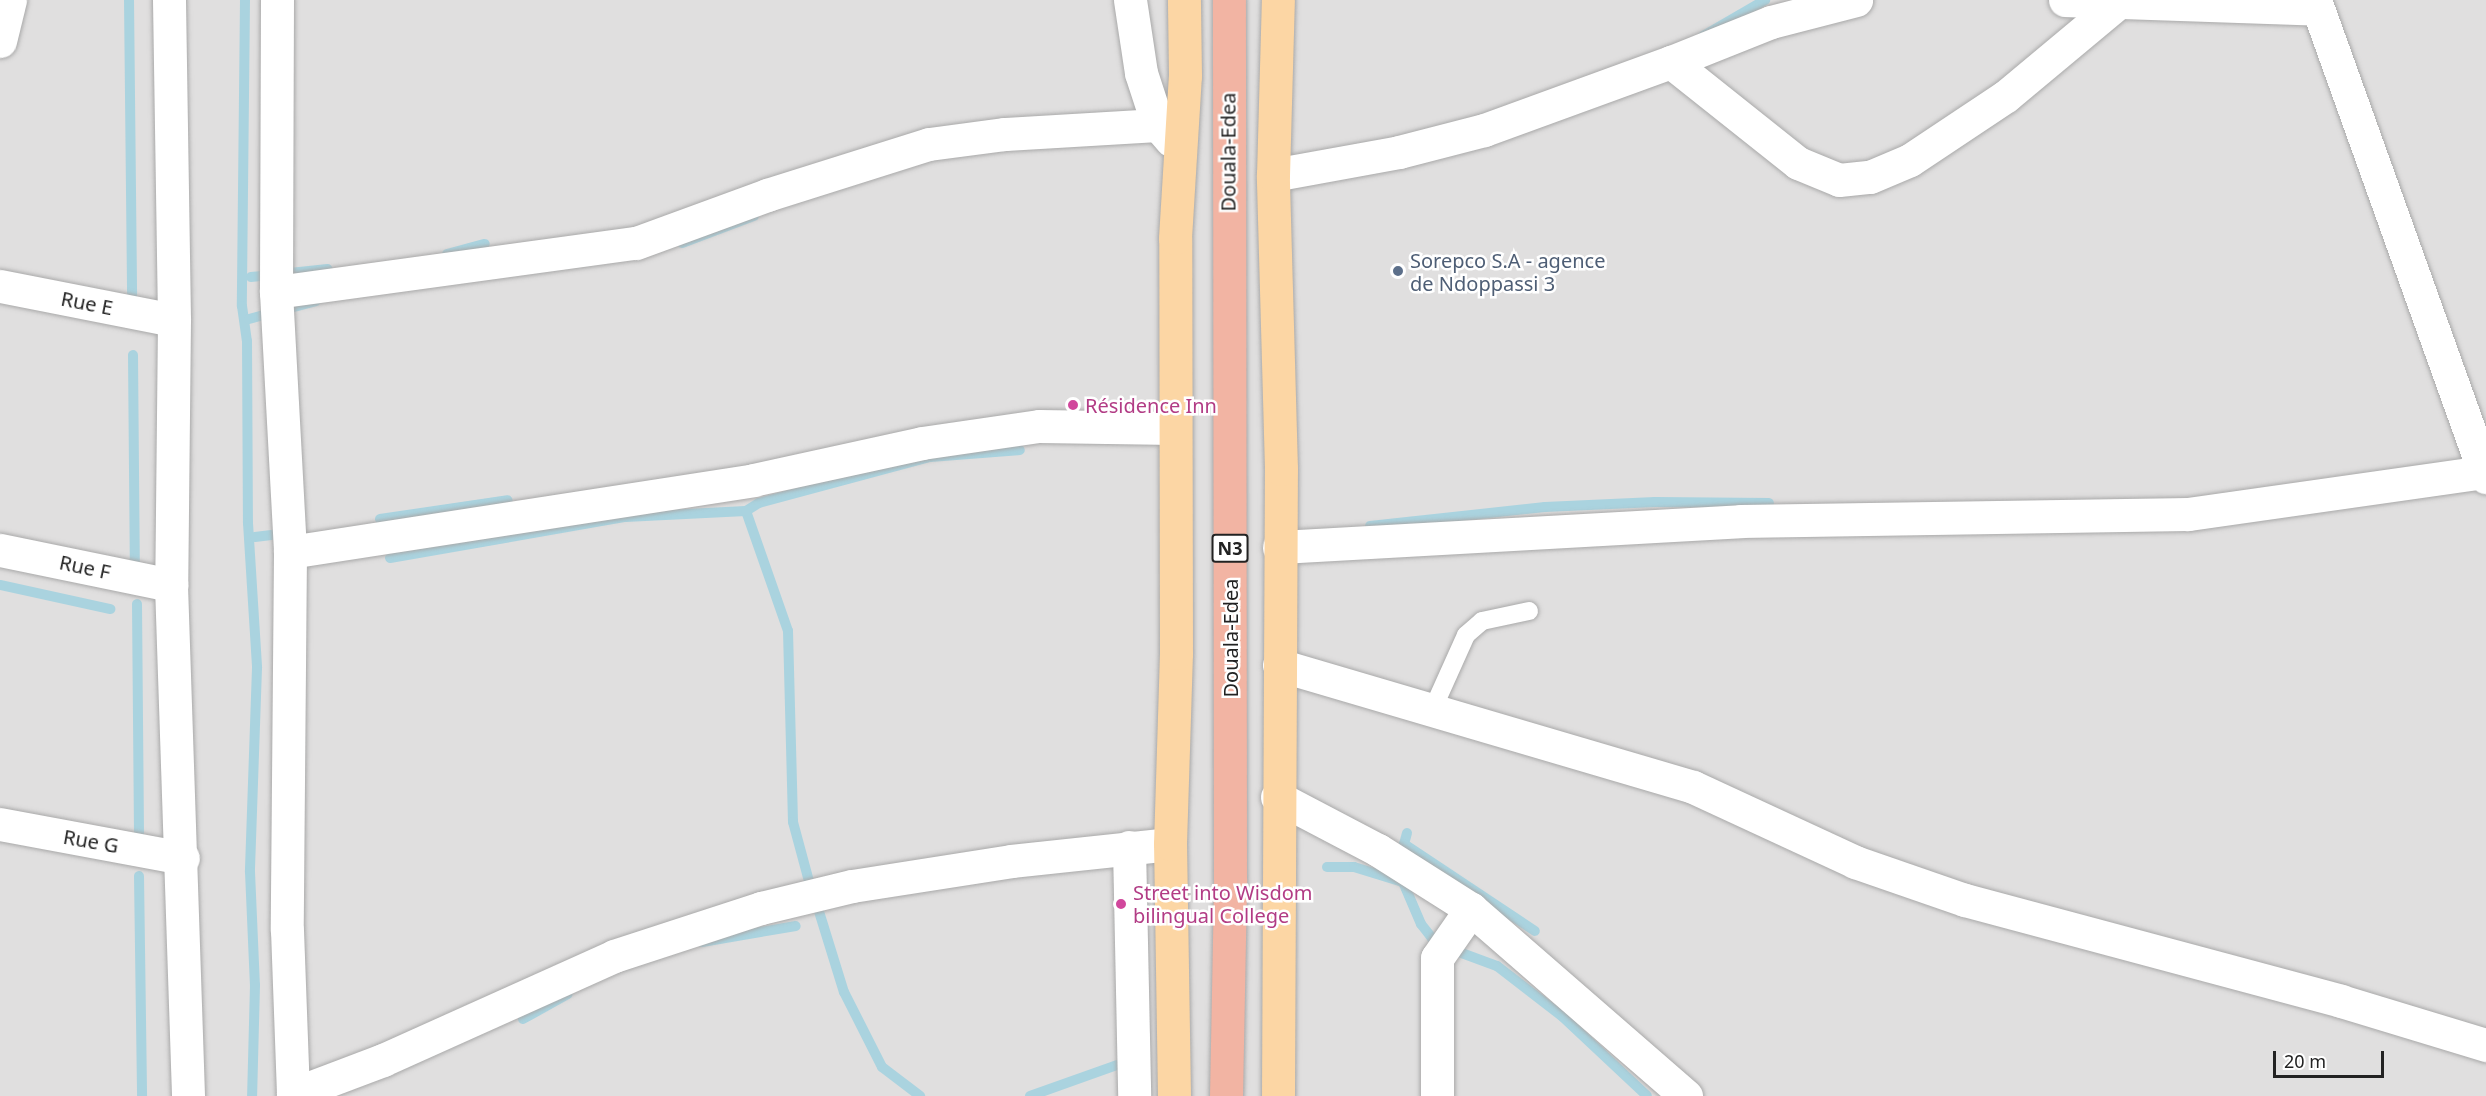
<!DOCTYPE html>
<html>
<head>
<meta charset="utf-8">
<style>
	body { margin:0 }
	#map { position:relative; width:2486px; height:1096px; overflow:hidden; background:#f2efe9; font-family:"Noto Sans",sans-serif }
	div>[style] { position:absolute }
	.residential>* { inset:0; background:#e0dfdf; transform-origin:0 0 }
	.stream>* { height:10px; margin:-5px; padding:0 5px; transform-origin:5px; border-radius:5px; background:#aad3df }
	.roads { filter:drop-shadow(0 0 2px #a9a9a9) drop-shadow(0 0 2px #a9a9a9) }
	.service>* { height:18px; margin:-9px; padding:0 9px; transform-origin:9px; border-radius:9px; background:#fff }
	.minor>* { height:33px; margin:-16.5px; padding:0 16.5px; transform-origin:16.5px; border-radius:16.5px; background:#fff }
	.primary>* { height:33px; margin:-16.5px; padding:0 16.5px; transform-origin:16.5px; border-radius:16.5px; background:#fcd6a4 }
	.trunk>* { height:33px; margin:-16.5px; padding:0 16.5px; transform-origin:16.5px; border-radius:16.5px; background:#f2b4a3 }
	.dots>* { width:16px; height:16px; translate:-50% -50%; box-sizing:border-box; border:3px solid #fff; border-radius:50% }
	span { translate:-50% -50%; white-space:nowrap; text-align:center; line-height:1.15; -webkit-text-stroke:5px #fff; paint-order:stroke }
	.shield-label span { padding:2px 4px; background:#fff; border:2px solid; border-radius:4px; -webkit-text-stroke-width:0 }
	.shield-label { font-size:18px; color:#222; font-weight:700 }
	.street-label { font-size:20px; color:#222 }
	.service-label { font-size:20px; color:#4e5e75 }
	.left { translate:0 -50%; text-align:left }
	.hotel-label { font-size:20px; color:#b23c85 }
	.scale { position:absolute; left:2273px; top:1051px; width:111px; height:27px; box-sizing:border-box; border:3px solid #222; border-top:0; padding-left:8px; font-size:18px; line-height:21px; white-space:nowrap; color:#222; -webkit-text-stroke:4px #fff; paint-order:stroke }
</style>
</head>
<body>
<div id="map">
	<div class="residential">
		<div style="left:0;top:0;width:2486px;height:1096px"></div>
	</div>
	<div class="stream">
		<div style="left:129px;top:0;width:309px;rotate:89.4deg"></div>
		<div style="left:245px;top:0;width:306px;rotate:90.6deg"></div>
		<div style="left:242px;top:306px;width:35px;rotate:82deg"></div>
		<div style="left:247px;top:341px;width:182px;rotate:89.7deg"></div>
		<div style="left:248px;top:523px;width:145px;rotate:86.4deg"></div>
		<div style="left:257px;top:668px;width:204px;rotate:92deg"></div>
		<div style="left:250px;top:872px;width:113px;rotate:87.5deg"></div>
		<div style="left:255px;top:985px;width:111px;rotate:91.5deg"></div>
		<div style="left:1703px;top:36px;width:72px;rotate:-30.1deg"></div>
		<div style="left:682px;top:243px;width:77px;rotate:-20.6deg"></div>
		<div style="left:447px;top:254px;width:39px;rotate:-15deg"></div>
		<div style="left:251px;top:277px;width:77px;rotate:-5.9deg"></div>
		<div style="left:249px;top:319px;width:69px;rotate:-15deg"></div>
		<div style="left:133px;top:355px;width:209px;rotate:89.5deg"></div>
		<div style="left:746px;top:511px;width:127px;rotate:70.7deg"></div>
		<div style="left:788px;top:631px;width:191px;rotate:88.5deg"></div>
		<div style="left:793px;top:822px;width:65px;rotate:74.9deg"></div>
		<div style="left:380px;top:519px;width:129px;rotate:-8.4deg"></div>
		<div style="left:1370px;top:526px;width:176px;rotate:-6.2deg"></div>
		<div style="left:1545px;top:507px;width:110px;rotate:-2.6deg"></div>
		<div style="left:1655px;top:502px;width:114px;rotate:0.5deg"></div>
		<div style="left:255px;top:537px;width:31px;rotate:-7deg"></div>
		<div style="left:390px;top:558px;width:239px;rotate:-9.9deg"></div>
		<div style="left:625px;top:517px;width:121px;rotate:-2.8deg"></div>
		<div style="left:746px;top:511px;width:15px;rotate:-32deg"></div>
		<div style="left:759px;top:503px;width:177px;rotate:-15.1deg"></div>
		<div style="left:930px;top:457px;width:90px;rotate:-4.4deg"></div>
		<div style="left:0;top:585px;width:113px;rotate:12.3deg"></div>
		<div style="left:137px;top:604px;width:243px;rotate:89.5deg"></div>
		<div style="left:1407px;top:833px;width:11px;rotate:105deg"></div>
		<div style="left:1404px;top:844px;width:157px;rotate:33.6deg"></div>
		<div style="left:1327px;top:867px;width:27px"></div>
		<div style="left:1354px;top:867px;width:51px;rotate:17deg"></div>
		<div style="left:1403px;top:882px;width:46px;rotate:66.8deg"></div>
		<div style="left:1421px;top:924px;width:18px;rotate:52deg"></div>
		<div style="left:1432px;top:938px;width:19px;rotate:32deg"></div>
		<div style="left:1448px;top:948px;width:52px;rotate:20.2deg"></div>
		<div style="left:1497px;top:966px;width:83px;rotate:37.7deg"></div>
		<div style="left:1563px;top:1017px;width:115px;rotate:43.2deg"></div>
		<div style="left:139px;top:876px;width:220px;rotate:89.2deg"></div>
		<div style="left:817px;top:905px;width:91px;rotate:72.8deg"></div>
		<div style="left:844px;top:992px;width:84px;rotate:63.1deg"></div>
		<div style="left:882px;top:1067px;width:48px;rotate:37.3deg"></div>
		<div style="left:702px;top:942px;width:95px;rotate:-9.7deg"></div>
		<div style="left:523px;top:1019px;width:51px;rotate:-29.1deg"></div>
		<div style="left:1030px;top:1096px;width:92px;rotate:-19.6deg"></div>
	</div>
	<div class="roads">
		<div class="service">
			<div style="left:1431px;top:713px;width:85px;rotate:-65.8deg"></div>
			<div style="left:1466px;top:635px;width:21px;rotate:-41deg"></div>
			<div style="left:1482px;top:621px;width:48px;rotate:-12deg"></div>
		</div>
		<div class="minor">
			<div style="left:169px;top:0;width:320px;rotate:89.1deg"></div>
			<div style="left:174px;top:320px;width:265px;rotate:90.6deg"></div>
			<div style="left:171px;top:585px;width:511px;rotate:88.09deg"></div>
			<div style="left:277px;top:0;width:292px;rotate:90.2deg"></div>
			<div style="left:276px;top:292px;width:260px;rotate:86.9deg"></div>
			<div style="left:290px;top:552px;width:378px;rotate:90.5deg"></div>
			<div style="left:287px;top:930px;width:166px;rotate:87.9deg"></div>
			<div style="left:1130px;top:0;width:74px;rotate:81.4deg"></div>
			<div style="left:1141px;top:73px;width:55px;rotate:71.9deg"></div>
			<div style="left:1158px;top:125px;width:20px;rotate:49deg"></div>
			<div style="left:2065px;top:0;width:252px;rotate:2deg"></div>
			<div style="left:2315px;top:0;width:507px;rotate:70.28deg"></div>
			<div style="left:0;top:41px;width:42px;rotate:-76.3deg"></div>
			<div style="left:1671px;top:62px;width:162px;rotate:38.5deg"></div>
			<div style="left:1798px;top:163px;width:44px;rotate:22.5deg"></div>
			<div style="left:1839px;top:180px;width:31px;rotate:-6deg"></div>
			<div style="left:1870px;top:177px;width:43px;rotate:-23deg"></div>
			<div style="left:1910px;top:160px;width:115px;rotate:-33.7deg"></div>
			<div style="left:2006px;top:96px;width:147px;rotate:-39.8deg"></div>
			<div style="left:1273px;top:175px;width:128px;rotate:-10.3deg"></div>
			<div style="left:1399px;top:152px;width:88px;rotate:-14.5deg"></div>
			<div style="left:1484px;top:130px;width:199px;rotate:-20deg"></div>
			<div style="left:1671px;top:62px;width:108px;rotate:-21.8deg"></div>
			<div style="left:1771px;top:22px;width:88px;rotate:-14.5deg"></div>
			<div style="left:0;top:286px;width:177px;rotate:11.1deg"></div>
			<div style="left:276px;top:292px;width:363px;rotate:-7.8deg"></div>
			<div style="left:636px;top:243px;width:140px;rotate:-20.1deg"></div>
			<div style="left:767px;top:195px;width:170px;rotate:-17.5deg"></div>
			<div style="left:929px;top:144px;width:77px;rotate:-7.5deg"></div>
			<div style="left:1005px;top:134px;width:153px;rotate:-3.4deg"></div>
			<div style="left:1279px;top:547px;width:463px;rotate:-3.2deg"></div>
			<div style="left:1741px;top:521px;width:447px;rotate:-0.9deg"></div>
			<div style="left:2188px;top:514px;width:299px;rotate:-8.1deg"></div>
			<div style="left:0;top:550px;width:175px;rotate:11.6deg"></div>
			<div style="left:290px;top:552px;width:469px;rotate:-8.8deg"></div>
			<div style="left:753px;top:480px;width:173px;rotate:-12.3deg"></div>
			<div style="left:922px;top:443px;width:118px;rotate:-8.3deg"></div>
			<div style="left:1039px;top:426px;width:135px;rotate:0.8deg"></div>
			<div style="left:1279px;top:665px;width:432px;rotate:16.4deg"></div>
			<div style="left:1693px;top:787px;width:179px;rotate:24.8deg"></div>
			<div style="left:1855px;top:862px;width:116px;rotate:19.1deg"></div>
			<div style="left:1965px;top:900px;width:389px;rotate:15deg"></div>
			<div style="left:2341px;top:1001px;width:152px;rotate:16.9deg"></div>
			<div style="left:1277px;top:797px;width:114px;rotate:27.7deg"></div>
			<div style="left:1378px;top:850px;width:110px;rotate:32.4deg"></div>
			<div style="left:1471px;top:909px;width:285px;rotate:41deg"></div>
			<div style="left:0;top:824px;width:186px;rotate:10.5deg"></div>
			<div style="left:1129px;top:847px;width:249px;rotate:88.8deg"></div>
			<div style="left:293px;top:1094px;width:96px;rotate:-20.7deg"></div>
			<div style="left:383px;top:1060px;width:253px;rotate:-24.2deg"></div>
			<div style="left:614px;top:956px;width:155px;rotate:-18.1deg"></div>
			<div style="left:761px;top:908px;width:94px;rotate:-13.6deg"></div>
			<div style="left:852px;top:886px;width:161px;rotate:-8.9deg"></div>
			<div style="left:1011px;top:861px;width:160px;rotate:-6.1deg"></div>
			<div style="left:1437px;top:1096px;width:138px;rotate:-90deg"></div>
			<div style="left:1437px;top:958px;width:60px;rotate:-55.2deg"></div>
		</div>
		<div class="primary">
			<div style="left:1174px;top:1096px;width:252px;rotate:-90.9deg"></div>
			<div style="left:1170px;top:844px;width:191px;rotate:-88.2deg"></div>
			<div style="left:1176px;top:653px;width:415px;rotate:-90.1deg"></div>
			<div style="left:1175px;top:238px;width:162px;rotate:-86.5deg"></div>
			<div style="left:1185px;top:76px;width:76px;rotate:-90.8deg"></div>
			<div style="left:1278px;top:1096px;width:627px;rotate:-89.73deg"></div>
			<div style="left:1281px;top:469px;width:294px;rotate:-91.6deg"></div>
			<div style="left:1273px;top:175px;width:175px;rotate:-88.4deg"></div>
		</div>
		<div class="trunk">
			<div style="left:1226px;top:1096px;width:217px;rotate:-88.9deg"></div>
			<div style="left:1230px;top:879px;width:879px;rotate:-90.07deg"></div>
		</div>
	</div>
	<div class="dots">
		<div style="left:1398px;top:271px;background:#5c6f8a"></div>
		<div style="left:1073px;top:405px;background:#d1479c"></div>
		<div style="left:1121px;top:904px;background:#d1479c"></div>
	</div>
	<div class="shield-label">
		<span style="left:1230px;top:548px">N3</span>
	</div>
	<div class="street-label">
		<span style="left:1228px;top:152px;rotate:-90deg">Douala-Edea</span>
		<span style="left:87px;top:303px;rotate:11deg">Rue E</span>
		<span style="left:85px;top:567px;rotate:12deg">Rue F</span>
		<span style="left:1230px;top:638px;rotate:-90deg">Douala-Edea</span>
		<span style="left:91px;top:841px;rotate:10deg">Rue G</span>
	</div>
	<div class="service-label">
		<span class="left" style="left:1410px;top:272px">Sorepco S.A - agence<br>de Ndoppassi 3</span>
	</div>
	<div class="hotel-label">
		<span class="left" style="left:1085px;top:405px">Résidence Inn</span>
		<span class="left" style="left:1133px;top:904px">Street into Wisdom<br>bilingual College</span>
	</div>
	<div class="scale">20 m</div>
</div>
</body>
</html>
